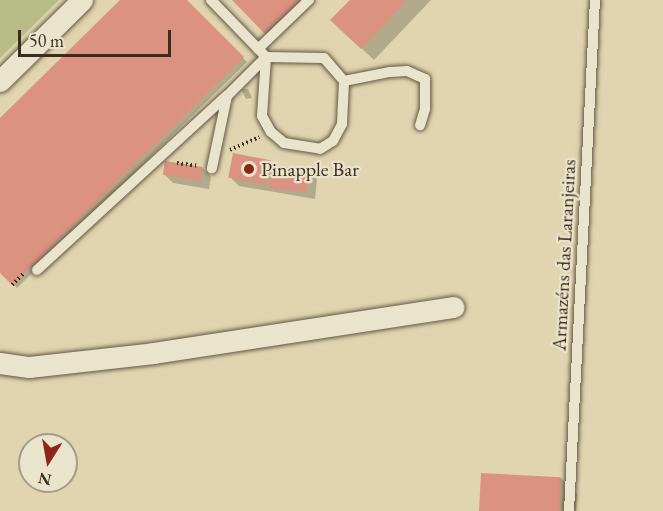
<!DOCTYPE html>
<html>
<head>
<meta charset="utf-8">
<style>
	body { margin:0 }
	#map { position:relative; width:663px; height:511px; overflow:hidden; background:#e0d5b0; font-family:"EB Garamond",serif }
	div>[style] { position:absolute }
	.green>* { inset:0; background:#b8bc87 }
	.shadow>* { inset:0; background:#0003 }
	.building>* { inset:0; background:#dc9281; transform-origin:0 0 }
	.path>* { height:4px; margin-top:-2px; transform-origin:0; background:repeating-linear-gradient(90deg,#3b2d1e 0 1.5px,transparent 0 4.5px) }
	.roads { filter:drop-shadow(0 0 2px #645742) drop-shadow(0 0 2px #645742) }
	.service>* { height:10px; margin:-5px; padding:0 5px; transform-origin:5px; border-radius:5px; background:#ebe4cc }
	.minor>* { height:21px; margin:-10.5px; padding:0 10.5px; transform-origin:10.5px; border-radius:10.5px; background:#ebe4cc }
	.dots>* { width:16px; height:16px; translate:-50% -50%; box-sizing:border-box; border:3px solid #ebe4cc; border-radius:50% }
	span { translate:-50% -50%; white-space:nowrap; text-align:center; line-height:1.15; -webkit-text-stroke:4.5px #ebe4cc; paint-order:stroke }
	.poi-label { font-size:20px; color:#3b2d1e }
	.left { translate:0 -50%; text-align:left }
	.street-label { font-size:20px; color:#3b2d1e }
	.north { position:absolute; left:18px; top:433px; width:60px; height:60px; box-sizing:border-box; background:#ebe4cc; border:2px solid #a59b86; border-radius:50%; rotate:191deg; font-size:16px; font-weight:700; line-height:24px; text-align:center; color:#3b2d1e }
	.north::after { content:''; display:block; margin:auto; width:21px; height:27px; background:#8f2418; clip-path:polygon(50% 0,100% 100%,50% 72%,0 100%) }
	.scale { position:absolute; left:18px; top:30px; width:153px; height:27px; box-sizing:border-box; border:3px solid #3b2d1e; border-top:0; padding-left:8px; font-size:18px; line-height:21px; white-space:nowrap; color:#3b2d1e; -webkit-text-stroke:4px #ebe4cc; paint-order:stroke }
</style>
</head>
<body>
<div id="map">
	<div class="green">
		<div style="clip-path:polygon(0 0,59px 0,0 58px)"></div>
	</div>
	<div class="shadow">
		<div style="clip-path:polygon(122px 0,185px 0,247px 62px,17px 288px,0 271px,0 120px)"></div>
		<div style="clip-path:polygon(234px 0,308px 0,270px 37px)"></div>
		<div style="clip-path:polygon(352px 0,431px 0,374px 60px,332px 20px)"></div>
		<div style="clip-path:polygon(241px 89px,248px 89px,252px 98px,246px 99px)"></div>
		<div style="clip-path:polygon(270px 162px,276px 168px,309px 171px,317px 179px,315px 199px,239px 186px,230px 177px)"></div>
		<div style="clip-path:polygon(203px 168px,211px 177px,209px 189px,173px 183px,165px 175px)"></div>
		<div style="clip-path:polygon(561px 478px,577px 494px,576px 511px,481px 511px)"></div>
	</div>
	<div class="building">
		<div style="clip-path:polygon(120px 0,187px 0,244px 57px,12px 285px,0 273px,0 118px)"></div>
		<div style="clip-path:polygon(232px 0,300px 0,265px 34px)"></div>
		<div style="clip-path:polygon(350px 0,407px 0,361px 49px,330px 20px)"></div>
		<div style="left:233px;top:153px;width:38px;height:25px;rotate:11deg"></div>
		<div style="left:165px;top:161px;width:38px;height:14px;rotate:9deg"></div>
		<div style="left:271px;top:166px;width:38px;height:22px;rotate:5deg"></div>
		<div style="left:481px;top:473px;width:80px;height:38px;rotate:3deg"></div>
	</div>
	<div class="path">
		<div style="left:230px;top:150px;width:32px;rotate:-24deg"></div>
		<div style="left:177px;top:163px;width:22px;rotate:8deg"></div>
		<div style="left:12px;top:285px;width:17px;rotate:-45deg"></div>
	</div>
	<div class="roads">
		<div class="service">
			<div style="left:211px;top:0;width:79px;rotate:46deg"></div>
			<div style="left:266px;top:57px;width:59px;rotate:93.9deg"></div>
			<div style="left:262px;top:116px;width:18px;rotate:61deg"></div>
			<div style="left:271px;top:132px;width:17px;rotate:40deg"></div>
			<div style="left:284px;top:143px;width:36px;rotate:9deg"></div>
			<div style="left:320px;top:149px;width:15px;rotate:-32deg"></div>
			<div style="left:333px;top:141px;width:19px;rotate:-62deg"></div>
			<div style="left:342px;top:124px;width:43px;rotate:-87.3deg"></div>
			<div style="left:344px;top:81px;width:30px;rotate:-131deg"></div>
			<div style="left:324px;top:58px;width:58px;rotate:-179deg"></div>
			<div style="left:266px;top:57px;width:55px;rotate:135deg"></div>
			<div style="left:227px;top:96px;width:74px;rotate:101.8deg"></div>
			<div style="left:258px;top:49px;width:71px;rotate:-43.9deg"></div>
			<div style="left:344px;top:81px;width:47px;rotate:-11.1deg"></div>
			<div style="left:390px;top:72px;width:17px;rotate:-3deg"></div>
			<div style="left:407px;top:71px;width:20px;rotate:24deg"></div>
			<div style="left:425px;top:79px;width:30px;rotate:90deg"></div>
			<div style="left:425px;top:109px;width:17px;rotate:107deg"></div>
			<div style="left:37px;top:270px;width:257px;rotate:-42.6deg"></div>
			<div style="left:569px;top:511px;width:512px;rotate:-87.09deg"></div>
		</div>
		<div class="minor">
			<div style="left:0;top:81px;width:115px;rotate:-44.6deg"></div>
			<div style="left:0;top:363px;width:29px;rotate:8deg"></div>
			<div style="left:29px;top:367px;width:125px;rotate:-6.4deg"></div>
			<div style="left:153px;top:353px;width:304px;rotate:-8.7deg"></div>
		</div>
	</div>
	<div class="dots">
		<div style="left:249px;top:169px;background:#8f2418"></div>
	</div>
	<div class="poi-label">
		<span class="left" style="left:261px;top:169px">Pinapple Bar</span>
	</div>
	<div class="street-label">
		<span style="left:564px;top:255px;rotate:-87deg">Armazéns das Laranjeiras</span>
	</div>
	<div class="north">N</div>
	<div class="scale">50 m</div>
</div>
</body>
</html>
